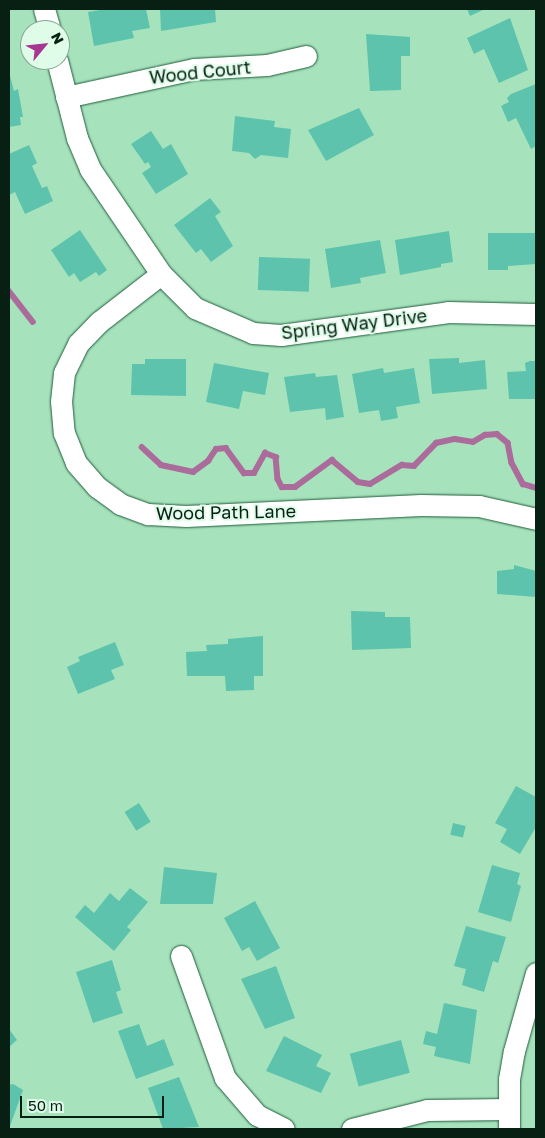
<!DOCTYPE html>
<html>
<head>
<meta charset="utf-8">
<style>
	body { margin:0 }
	#map { position:relative; width:545px; height:1138px; overflow:hidden; background:#a6e3bc; font-family:"Golos Text",sans-serif }
	div>[style] { position:absolute }
	.stream>* { height:5.5px; margin:-2.75px; padding:0 2.75px; transform-origin:2.75px; border-radius:2.75px; background:#ab6c9b }
	.building>* { inset:0; background:#5dc3ac; transform-origin:0 0 }
	.roads { filter:drop-shadow(0 0 1px #225c3c) drop-shadow(0 0 1px #225c3c) }
	.minor>* { height:21px; margin:-10.5px; padding:0 10.5px; transform-origin:10.5px; border-radius:10.5px; background:#fff }
	span { translate:-50% -50%; white-space:nowrap; text-align:center; line-height:1.15; -webkit-text-stroke:4px #defce8; paint-order:stroke }
	.street-label { font-size:18px; color:#082013 }
	.frame { position:absolute; inset:0; border:10px solid #082013; pointer-events:none }
	.north { position:absolute; left:20px; top:20px; width:50px; height:50px; box-sizing:border-box; background:#defce8; border:1px solid #88a493; border-radius:50%; rotate:62deg; font-size:14px; font-weight:700; line-height:20px; text-align:center; color:#082013 }
	.north::after { content:''; display:block; margin:auto; width:18px; height:22px; background:#a73692; clip-path:polygon(50% 0,100% 100%,50% 72%,0 100%) }
	.scale { position:absolute; left:20px; top:1096px; width:144px; height:22px; box-sizing:border-box; border:2px solid #082013; border-top:0; padding-left:6px; font-size:15px; line-height:18px; white-space:nowrap; color:#082013; -webkit-text-stroke:4px #defce8; paint-order:stroke }
</style>
</head>
<body>
<div id="map">
	<div class="stream">
		<div style="left:9px;top:291px;width:39px;rotate:52deg"></div>
		<div style="left:142px;top:447px;width:26px;rotate:43deg"></div>
		<div style="left:161px;top:465px;width:33px;rotate:12deg"></div>
		<div style="left:193px;top:472px;width:19px;rotate:-36deg"></div>
		<div style="left:208px;top:461px;width:14px;rotate:-56deg"></div>
		<div style="left:216px;top:449px;width:10px;rotate:-6deg"></div>
		<div style="left:226px;top:448px;width:31px;rotate:54deg"></div>
		<div style="left:244px;top:473px;width:10px"></div>
		<div style="left:254px;top:473px;width:23px;rotate:-61deg"></div>
		<div style="left:265px;top:453px;width:12px;rotate:20deg"></div>
		<div style="left:276px;top:457px;width:22px;rotate:85deg"></div>
		<div style="left:278px;top:479px;width:9px;rotate:63deg"></div>
		<div style="left:282px;top:487px;width:13px"></div>
		<div style="left:295px;top:487px;width:46px;rotate:-36.1deg"></div>
		<div style="left:332px;top:460px;width:34px;rotate:40deg"></div>
		<div style="left:358px;top:482px;width:12px;rotate:9deg"></div>
		<div style="left:370px;top:484px;width:37px;rotate:-31deg"></div>
		<div style="left:402px;top:465px;width:12px;rotate:5deg"></div>
		<div style="left:414px;top:466px;width:32px;rotate:-46deg"></div>
		<div style="left:436px;top:443px;width:19px;rotate:-12deg"></div>
		<div style="left:455px;top:439px;width:18px;rotate:9deg"></div>
		<div style="left:473px;top:442px;width:14px;rotate:-30deg"></div>
		<div style="left:485px;top:435px;width:12px;rotate:-5deg"></div>
		<div style="left:497px;top:434px;width:14px;rotate:39deg"></div>
		<div style="left:508px;top:443px;width:20px;rotate:79deg"></div>
		<div style="left:512px;top:463px;width:24px;rotate:62deg"></div>
		<div style="left:523px;top:484px;width:14px;rotate:17deg"></div>
	</div>
	<div class="building">
		<div style="clip-path:polygon(106px 9px,146px 9px,150px 28px,132px 31px,134px 38px,94px 46px,88px 12px)"></div>
		<div style="clip-path:polygon(160px 9px,215px 9px,216px 22px,161px 31px)"></div>
		<div style="clip-path:polygon(467px 9px,485px 9px,470px 16px)"></div>
		<div style="clip-path:polygon(510px 18px,528px 70px,499px 83px,484px 49px,474px 54px,467px 38px)"></div>
		<div style="clip-path:polygon(366px 34px,410px 37px,410px 56px,401px 56px,401px 90px,370px 91px)"></div>
		<div style="clip-path:polygon(9px 72px,14px 91px,18px 89px,23px 117px,20px 117px,21px 125px,9px 127px)"></div>
		<div style="clip-path:polygon(536px 84px,536px 146px,531px 149px,516px 118px,508px 122px,501px 106px,509px 102px,507px 98px,511px 94px)"></div>
		<div style="clip-path:polygon(359px 108px,374px 135px,326px 161px,308px 130px)"></div>
		<div style="clip-path:polygon(235px 116px,275px 121px,274px 127px,291px 129px,288px 158px,261px 155px,255px 159px,249px 153px,232px 151px)"></div>
		<div style="clip-path:polygon(151px 131px,163px 149px,171px 144px,188px 174px,156px 194px,142px 173px,151px 167px,148px 162px,145px 164px,131px 144px)"></div>
		<div style="clip-path:polygon(29px 145px,37px 163px,32px 166px,42px 188px,47px 186px,53px 201px,25px 214px,15px 192px,9px 195px,9px 154px)"></div>
		<div style="clip-path:polygon(210px 198px,221px 212px,215px 216px,233px 246px,211px 262px,201px 249px,196px 253px,174px 225px)"></div>
		<div style="clip-path:polygon(80px 230px,107px 270px,99px 276px,96px 272px,80px 282px,74px 273px,69px 277px,51px 250px)"></div>
		<div style="clip-path:polygon(449px 231px,453px 262px,441px 264px,441px 267px,400px 275px,395px 240px)"></div>
		<div style="clip-path:polygon(488px 233px,536px 233px,536px 264px,508px 266px,508px 270px,488px 270px)"></div>
		<div style="clip-path:polygon(380px 240px,386px 273px,360px 278px,361px 283px,331px 288px,325px 249px)"></div>
		<div style="left:259px;top:257px;width:51px;height:33px;rotate:2deg"></div>
		<div style="clip-path:polygon(459px 358px,459px 363px,485px 360px,487px 389px,432px 394px,429px 359px)"></div>
		<div style="clip-path:polygon(145px 359px,186px 359px,186px 396px,131px 395px,132px 364px,145px 364px)"></div>
		<div style="clip-path:polygon(530px 361px,536px 361px,536px 399px,509px 399px,507px 372px,526px 371px,525px 363px)"></div>
		<div style="clip-path:polygon(214px 363px,269px 373px,265px 395px,243px 391px,239px 409px,206px 402px)"></div>
		<div style="clip-path:polygon(383px 368px,384px 373px,414px 368px,420px 403px,396px 407px,398px 418px,381px 421px,379px 410px,359px 413px,352px 374px)"></div>
		<div style="clip-path:polygon(315px 373px,316px 377px,337px 375px,344px 417px,326px 420px,325px 408px,290px 412px,284px 377px)"></div>
		<div style="clip-path:polygon(514px 565px,536px 571px,536px 597px,497px 594px,497px 571px,514px 569px)"></div>
		<div style="clip-path:polygon(351px 611px,385px 612px,385px 617px,410px 617px,411px 648px,352px 650px)"></div>
		<div style="clip-path:polygon(263px 636px,263px 676px,254px 676px,254px 690px,226px 691px,225px 676px,187px 676px,186px 652px,207px 651px,206px 645px,228px 644px,228px 639px)"></div>
		<div style="clip-path:polygon(115px 642px,124px 665px,111px 670px,115px 679px,78px 694px,67px 667px,80px 661px,78px 657px)"></div>
		<div style="clip-path:polygon(516px 786px,536px 797px,536px 827px,520px 854px,500px 842px,507px 829px,495px 823px)"></div>
		<div style="left:139px;top:803px;width:22px;height:17px;rotate:58deg"></div>
		<div style="left:453px;top:823px;width:13px;height:12px;rotate:13deg"></div>
		<div style="clip-path:polygon(492px 865px,520px 873px,517px 884px,521px 886px,511px 922px,478px 912px)"></div>
		<div style="clip-path:polygon(164px 867px,217px 873px,213px 904px,160px 904px)"></div>
		<div style="clip-path:polygon(130px 888px,148px 902px,127px 927px,131px 930px,114px 951px,75px 917px,85px 905px,94px 913px,110px 893px,119px 901px)"></div>
		<div style="clip-path:polygon(255px 901px,280px 948px,257px 961px,249px 947px,242px 951px,224px 918px)"></div>
		<div style="clip-path:polygon(466px 926px,506px 937px,498px 963px,493px 961px,484px 992px,462px 985px,466px 969px,454px 966px)"></div>
		<div style="clip-path:polygon(112px 960px,121px 990px,116px 992px,123px 1013px,93px 1023px,76px 972px)"></div>
		<div style="clip-path:polygon(276px 966px,295px 1018px,265px 1029px,241px 979px)"></div>
		<div style="clip-path:polygon(444px 1003px,477px 1010px,470px 1064px,434px 1056px,436px 1047px,423px 1044px,426px 1031px,437px 1034px)"></div>
		<div style="clip-path:polygon(139px 1024px,147px 1046px,164px 1039px,174px 1065px,136px 1079px,118px 1031px)"></div>
		<div style="clip-path:polygon(9px 1029px,17px 1040px,9px 1047px)"></div>
		<div style="clip-path:polygon(284px 1036px,322px 1055px,316px 1066px,331px 1073px,321px 1093px,266px 1071px)"></div>
		<div style="left:401px;top:1040px;width:34px;height:53px;rotate:75deg"></div>
		<div style="clip-path:polygon(179px 1077px,199px 1127px,163px 1129px,148px 1088px)"></div>
		<div style="clip-path:polygon(13px 1084px,23px 1090px,9px 1129px,9px 1085px)"></div>
	</div>
	<div class="roads">
		<div class="minor">
			<div style="left:44px;top:9px;width:22px;rotate:74deg"></div>
			<div style="left:57px;top:60px;width:81px;rotate:75.6deg"></div>
			<div style="left:77px;top:138px;width:34px;rotate:67deg"></div>
			<div style="left:90px;top:169px;width:127px;rotate:55.9deg"></div>
			<div style="left:161px;top:274px;width:48px;rotate:45deg"></div>
			<div style="left:195px;top:308px;width:63px;rotate:23.3deg"></div>
			<div style="left:253px;top:333px;width:28px;rotate:4deg"></div>
			<div style="left:281px;top:335px;width:169px;rotate:-7.8deg"></div>
			<div style="left:448px;top:312px;width:88px;rotate:1.3deg"></div>
			<div style="left:66px;top:97px;width:131px;rotate:-12.3deg"></div>
			<div style="left:194px;top:69px;width:73px;rotate:-3.1deg"></div>
			<div style="left:267px;top:65px;width:40px;rotate:-13deg"></div>
			<div style="left:161px;top:274px;width:78px;rotate:142.3deg"></div>
			<div style="left:99px;top:322px;width:30px;rotate:134deg"></div>
			<div style="left:78px;top:344px;width:32px;rotate:116deg"></div>
			<div style="left:64px;top:373px;width:28px;rotate:96deg"></div>
			<div style="left:61px;top:401px;width:32px;rotate:85deg"></div>
			<div style="left:64px;top:433px;width:32px;rotate:68deg"></div>
			<div style="left:76px;top:463px;width:32px;rotate:49deg"></div>
			<div style="left:97px;top:487px;width:29px;rotate:36deg"></div>
			<div style="left:120px;top:504px;width:30px;rotate:20deg"></div>
			<div style="left:148px;top:514px;width:38px;rotate:3deg"></div>
			<div style="left:186px;top:516px;width:235px;rotate:-2.7deg"></div>
			<div style="left:421px;top:505px;width:58px;rotate:1deg"></div>
			<div style="left:479px;top:506px;width:58px;rotate:12.8deg"></div>
			<div style="left:181px;top:956px;width:130px;rotate:70.2deg"></div>
			<div style="left:225px;top:1078px;width:49px;rotate:49.1deg"></div>
			<div style="left:257px;top:1115px;width:30px;rotate:27deg"></div>
			<div style="left:352px;top:1129px;width:77px;rotate:-14.2deg"></div>
			<div style="left:427px;top:1110px;width:81px;rotate:-0.7deg"></div>
			<div style="left:509px;top:1129px;width:50px;rotate:-90deg"></div>
			<div style="left:509px;top:1079px;width:28px;rotate:-80deg"></div>
			<div style="left:514px;top:1051px;width:81px;rotate:-74.2deg"></div>
		</div>
	</div>
	<div class="street-label">
		<span style="left:200px;top:72px;rotate:-6deg">Wood Court</span>
		<span style="left:354px;top:324px;rotate:-7deg">Spring Way Drive</span>
		<span style="left:226px;top:512px;rotate:-1deg">Wood Path Lane</span>
	</div>
	<div class="frame"></div>
	<div class="north">N</div>
	<div class="scale">50 m</div>
</div>
</body>
</html>
